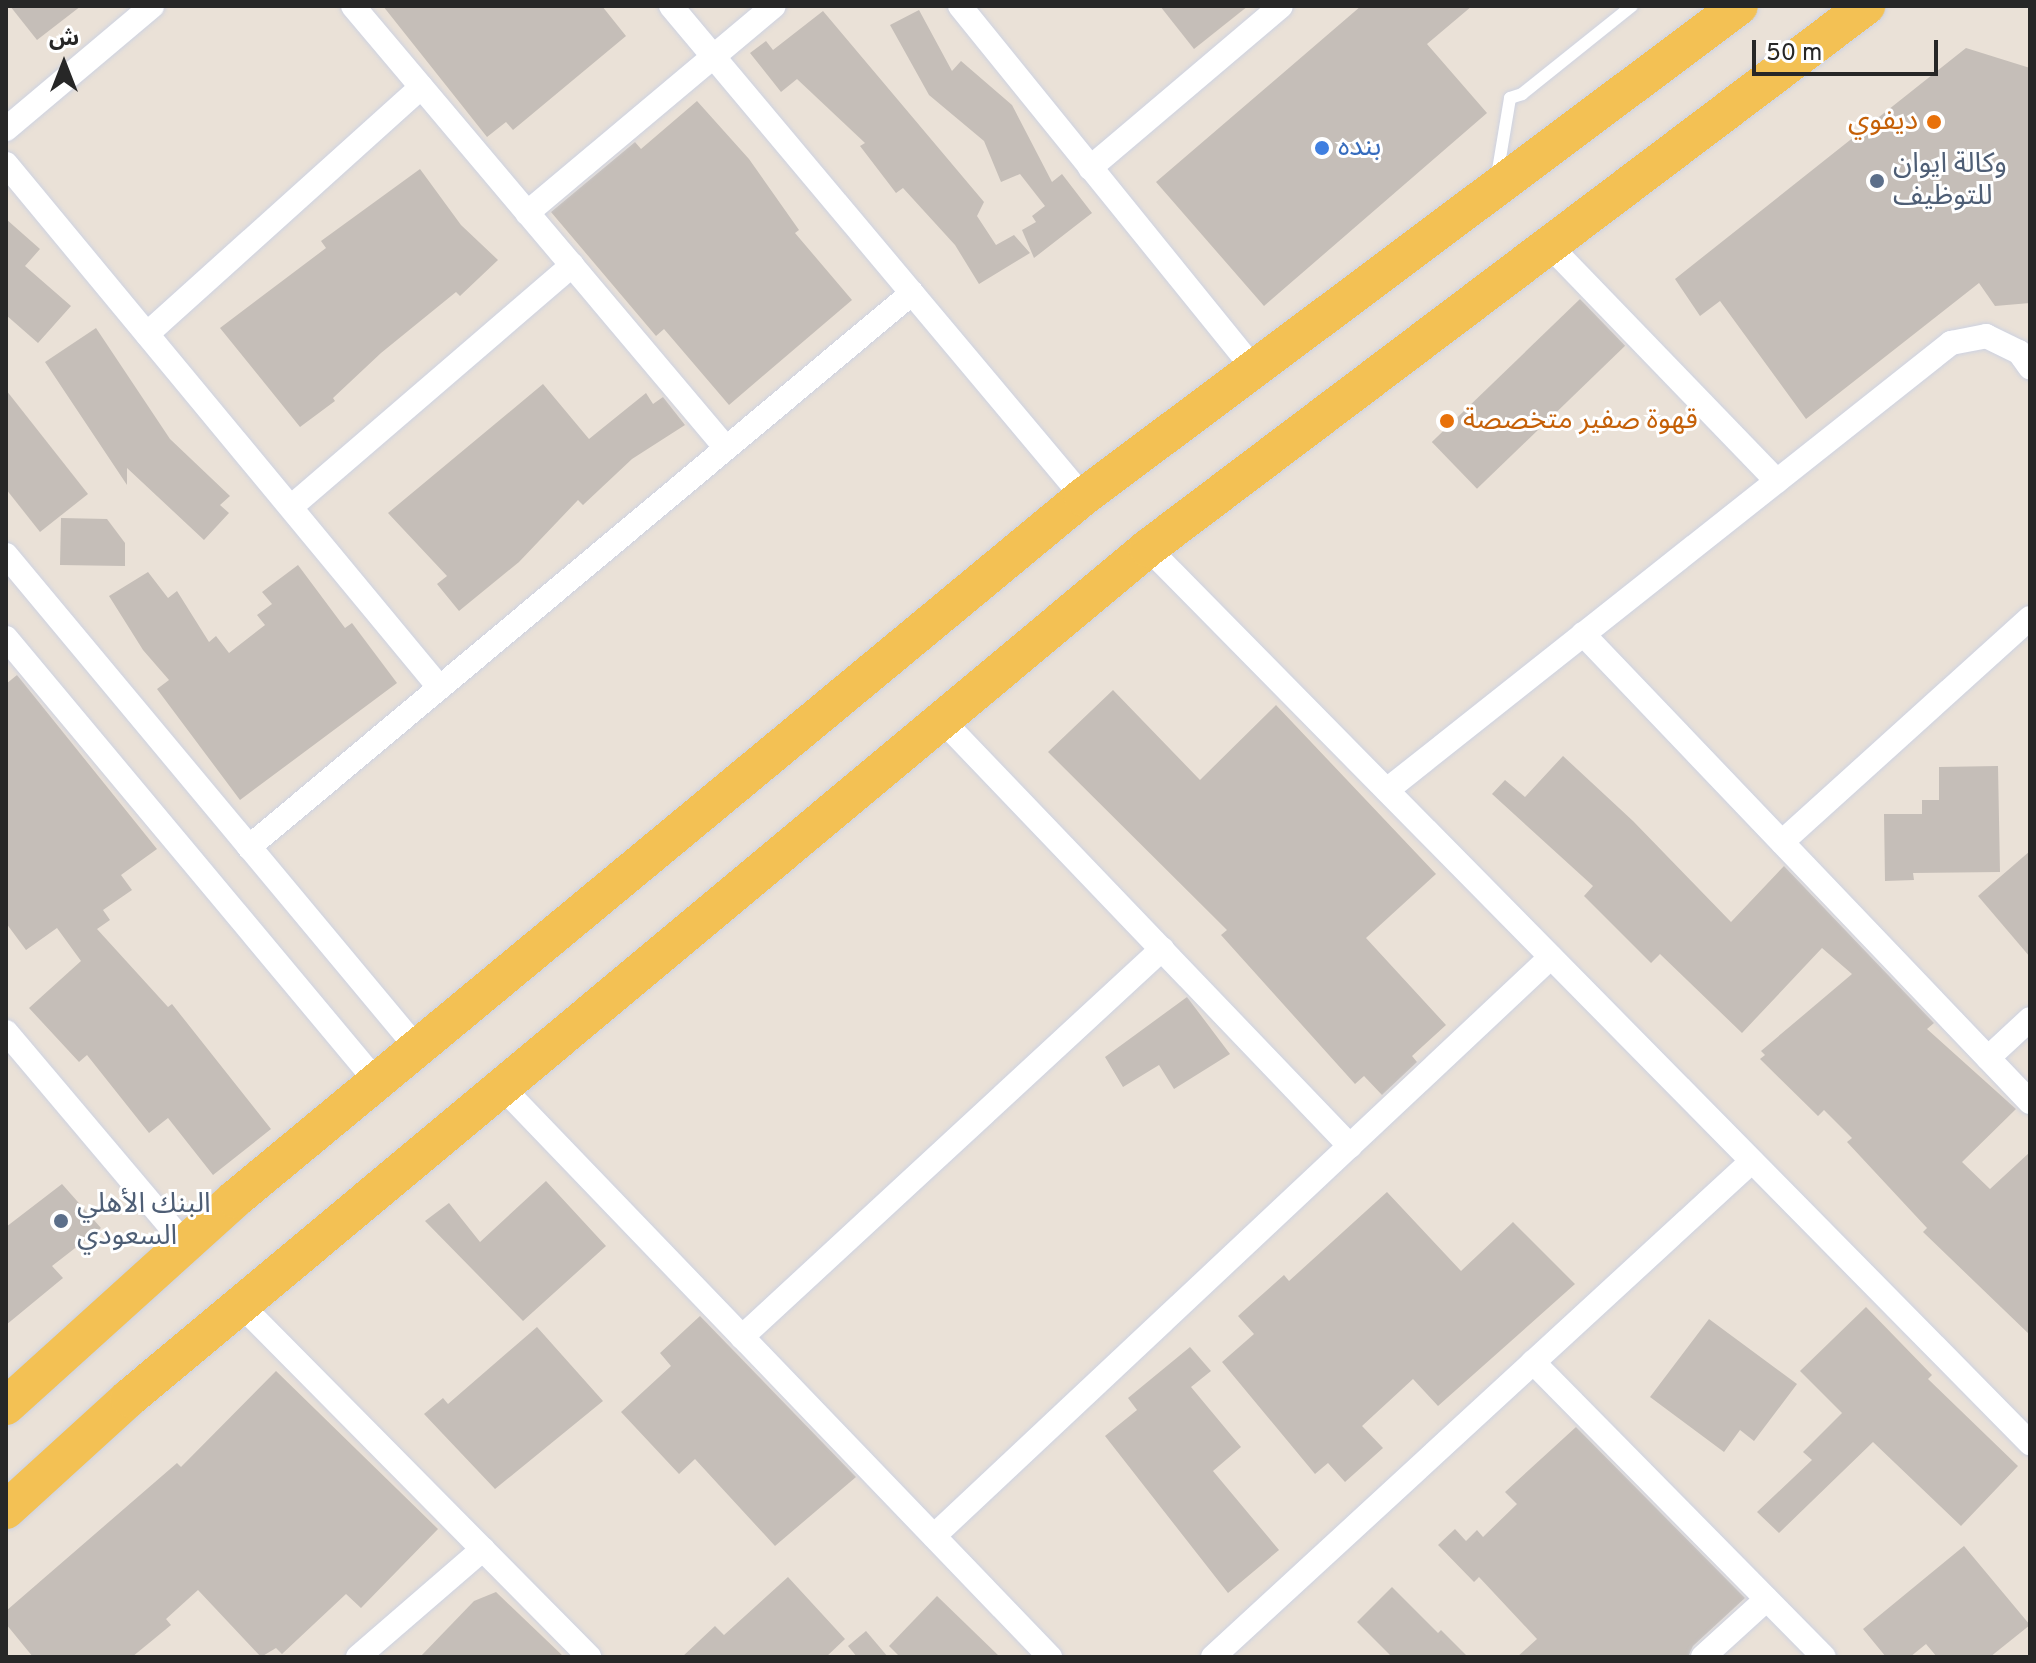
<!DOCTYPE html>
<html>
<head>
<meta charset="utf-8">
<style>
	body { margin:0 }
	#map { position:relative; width:2036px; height:1663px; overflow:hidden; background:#eae1d7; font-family:Overpass,"Noto Sans Arabic",sans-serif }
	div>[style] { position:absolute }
	.building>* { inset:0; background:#c5beb8; transform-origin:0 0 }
	.roads { filter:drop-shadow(0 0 2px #cdd2e1) drop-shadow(0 0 2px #cdd2e1) }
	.lane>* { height:12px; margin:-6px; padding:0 6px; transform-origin:6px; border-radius:6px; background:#fff }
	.street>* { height:24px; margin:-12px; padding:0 12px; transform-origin:12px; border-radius:12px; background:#fff }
	.primary>* { height:38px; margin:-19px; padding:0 19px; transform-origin:19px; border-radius:19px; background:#f3c154 }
	.dots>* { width:22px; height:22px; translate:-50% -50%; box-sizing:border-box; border:4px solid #fff; border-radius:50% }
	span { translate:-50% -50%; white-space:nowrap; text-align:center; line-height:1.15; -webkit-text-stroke:6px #fff; paint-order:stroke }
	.food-label { font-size:28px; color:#c56008 }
	.right { translate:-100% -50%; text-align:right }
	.left { translate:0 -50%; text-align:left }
	.shop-label { font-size:28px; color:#366cbe }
	.service-label { font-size:28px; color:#4e5e75 }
	.frame { position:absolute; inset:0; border:8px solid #272727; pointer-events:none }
	.north { position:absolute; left:24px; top:24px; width:80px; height:80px; -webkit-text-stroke:6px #fff; paint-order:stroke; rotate:0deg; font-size:22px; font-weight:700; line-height:32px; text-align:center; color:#272727 }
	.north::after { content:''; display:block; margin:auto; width:28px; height:36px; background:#272727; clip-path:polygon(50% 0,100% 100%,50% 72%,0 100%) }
	.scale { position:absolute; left:1752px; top:40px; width:186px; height:36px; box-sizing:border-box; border:4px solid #272727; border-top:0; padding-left:10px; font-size:24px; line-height:28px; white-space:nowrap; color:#272727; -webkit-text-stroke:6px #fff; paint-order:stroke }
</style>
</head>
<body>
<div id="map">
	<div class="building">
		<div style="clip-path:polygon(10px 6px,81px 6px,37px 40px)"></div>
		<div style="clip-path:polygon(383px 6px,602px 6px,626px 36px,513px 130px,506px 122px,487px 137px)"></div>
		<div style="clip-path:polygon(1160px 6px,1248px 6px,1194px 49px)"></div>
		<div style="clip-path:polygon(1361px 6px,1472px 6px,1427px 44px,1487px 113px,1264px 306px,1156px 182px)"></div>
		<div style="clip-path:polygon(919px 10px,952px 71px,961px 61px,1012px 105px,1052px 182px,1062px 174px,1092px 213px,1034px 258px,1022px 230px,1036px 222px,1032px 216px,1045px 206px,1020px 174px,1001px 182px,984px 141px,929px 95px,890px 25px)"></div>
		<div style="clip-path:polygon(823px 11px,984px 202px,977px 216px,996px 245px,1014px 235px,1030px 253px,979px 284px,955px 245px,903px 188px,896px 193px,860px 146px,865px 143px,797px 79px,781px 92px,750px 53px,766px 41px,773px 50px)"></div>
		<div style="clip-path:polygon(1966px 48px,2030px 68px,2030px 303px,1995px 306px,1979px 283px,1806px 419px,1720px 301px,1700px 316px,1675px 279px)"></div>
		<div style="clip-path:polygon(697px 101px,749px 159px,799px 230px,795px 233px,852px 300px,729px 405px,664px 329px,656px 336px,551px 212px,635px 142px,641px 149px)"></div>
		<div style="clip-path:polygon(420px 169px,461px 225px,498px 260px,460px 296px,456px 292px,381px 353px,333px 398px,335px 401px,300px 427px,220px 328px,326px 248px,321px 241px)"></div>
		<div style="clip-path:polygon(6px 219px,40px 249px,25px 266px,71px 306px,38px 343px,6px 315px)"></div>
		<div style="left:1580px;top:299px;width:65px;height:206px;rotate:46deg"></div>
		<div style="clip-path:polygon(96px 328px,170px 439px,230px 496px,220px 505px,229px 513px,204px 540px,127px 468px,127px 485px,45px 362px)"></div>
		<div style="clip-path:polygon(543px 384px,589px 439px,646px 393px,653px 404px,663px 397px,685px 425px,632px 459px,583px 505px,578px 500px,519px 562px,459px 611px,437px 584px,447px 576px,388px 513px)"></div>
		<div style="clip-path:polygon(6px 390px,88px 494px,40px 532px,6px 489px)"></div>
		<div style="clip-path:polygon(61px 518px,107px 519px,125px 543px,125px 566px,60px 565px)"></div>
		<div style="clip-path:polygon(298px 565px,345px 628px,352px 623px,397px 683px,240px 800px,157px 689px,169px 680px,143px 650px,109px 596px,148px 572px,168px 598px,177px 591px,209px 642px,216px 636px,229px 653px,265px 625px,257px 615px,272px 604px,262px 592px)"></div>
		<div style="clip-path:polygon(17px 675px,157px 849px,121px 875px,132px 890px,103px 910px,110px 920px,97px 929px,168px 1007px,172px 1004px,271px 1129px,213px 1175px,168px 1118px,149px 1133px,87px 1055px,79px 1062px,29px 1008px,81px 961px,57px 928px,26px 950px,6px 923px,6px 684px)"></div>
		<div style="clip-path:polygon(1113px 690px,1200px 780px,1276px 705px,1436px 874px,1366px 938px,1446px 1025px,1412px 1056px,1417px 1062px,1382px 1095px,1364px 1076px,1355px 1084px,1221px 935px,1227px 930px,1048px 752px)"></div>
		<div style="clip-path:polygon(1563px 756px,1633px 821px,1731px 922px,1784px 866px,1934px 1023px,1927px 1029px,2016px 1109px,1962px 1162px,1990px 1189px,2030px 1152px,2030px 1335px,1923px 1232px,1927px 1228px,1847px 1142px,1852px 1138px,1824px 1110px,1818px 1116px,1760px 1059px,1765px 1055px,1761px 1051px,1852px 974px,1822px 948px,1742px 1033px,1660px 954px,1651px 963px,1584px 896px,1593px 886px,1492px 794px,1505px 780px,1525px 797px)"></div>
		<div style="clip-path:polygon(1998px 766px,2000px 872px,1913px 873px,1914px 880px,1885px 881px,1884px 814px,1922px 814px,1922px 800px,1939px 800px,1939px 767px)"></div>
		<div style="clip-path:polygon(2030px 851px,2030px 957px,1978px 896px)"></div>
		<div style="clip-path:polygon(1187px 997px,1230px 1054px,1174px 1089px,1159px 1065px,1123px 1087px,1105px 1057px)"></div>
		<div style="clip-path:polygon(546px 1181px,606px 1246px,523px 1321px,425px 1221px,449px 1203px,480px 1242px)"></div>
		<div style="clip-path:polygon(62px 1184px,101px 1228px,52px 1266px,63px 1278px,6px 1325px,6px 1227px)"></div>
		<div style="clip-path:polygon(1387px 1192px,1461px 1271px,1513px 1222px,1575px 1284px,1438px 1406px,1413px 1379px,1362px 1426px,1383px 1448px,1345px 1482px,1328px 1463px,1315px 1474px,1222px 1362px,1254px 1334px,1238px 1316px,1284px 1275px,1289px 1281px)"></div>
		<div style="clip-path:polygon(1866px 1307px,1932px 1375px,1928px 1379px,2018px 1466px,1961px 1526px,1873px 1442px,1779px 1533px,1757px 1512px,1812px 1460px,1803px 1452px,1842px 1413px,1800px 1371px)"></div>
		<div style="clip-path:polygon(700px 1316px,856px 1477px,775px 1546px,695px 1459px,679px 1474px,621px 1412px,671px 1366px,660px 1353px)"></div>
		<div style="clip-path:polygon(1709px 1319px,1797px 1384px,1754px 1441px,1740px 1430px,1724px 1452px,1650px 1397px)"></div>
		<div style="clip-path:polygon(537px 1327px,603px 1401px,495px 1489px,424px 1414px,443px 1398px,448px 1404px)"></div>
		<div style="clip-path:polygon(1190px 1347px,1211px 1371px,1191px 1387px,1241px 1447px,1213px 1471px,1279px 1550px,1228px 1593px,1105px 1436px,1137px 1410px,1128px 1398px)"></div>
		<div style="clip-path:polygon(276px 1371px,438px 1529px,361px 1608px,346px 1594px,282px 1654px,276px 1648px,261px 1657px,198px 1590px,166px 1619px,171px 1625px,132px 1657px,33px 1657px,6px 1624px,6px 1611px,177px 1463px,181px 1467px)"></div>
		<div style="clip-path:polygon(1576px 1427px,1745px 1598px,1693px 1646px,1688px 1657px,1517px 1657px,1537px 1639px,1479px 1577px,1474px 1582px,1438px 1545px,1455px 1529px,1466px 1541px,1477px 1530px,1483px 1537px,1517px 1504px,1505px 1492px)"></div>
		<div style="clip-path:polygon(1964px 1546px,2030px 1625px,1990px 1657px,1937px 1657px,1926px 1644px,1910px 1657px,1886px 1657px,1863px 1629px)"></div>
		<div style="clip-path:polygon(788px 1577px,845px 1639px,826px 1657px,682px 1657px,715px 1626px,724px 1635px)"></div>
		<div style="clip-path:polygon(1392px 1587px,1438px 1633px,1441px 1630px,1468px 1657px,1392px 1657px,1357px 1622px)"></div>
		<div style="clip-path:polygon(496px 1592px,564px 1657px,420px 1657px,474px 1601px)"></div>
		<div style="clip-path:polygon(937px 1596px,1000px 1657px,900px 1657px,889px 1646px)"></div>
		<div style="clip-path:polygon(866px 1631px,888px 1657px,857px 1657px,848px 1646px)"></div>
	</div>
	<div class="roads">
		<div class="lane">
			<div style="left:1497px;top:176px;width:79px;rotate:-80.5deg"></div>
			<div style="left:1510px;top:98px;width:13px;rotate:-18deg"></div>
			<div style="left:1522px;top:94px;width:141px;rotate:-38.7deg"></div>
		</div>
		<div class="street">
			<div style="left:353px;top:6px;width:578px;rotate:49.84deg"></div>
			<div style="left:671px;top:6px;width:641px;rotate:50deg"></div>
			<div style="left:960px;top:6px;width:464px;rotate:51deg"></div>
			<div style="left:6px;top:129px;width:191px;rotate:-40.1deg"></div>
			<div style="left:6px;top:164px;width:680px;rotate:50.37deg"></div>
			<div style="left:1090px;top:168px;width:250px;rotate:-40.3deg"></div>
			<div style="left:527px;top:213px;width:322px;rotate:-40deg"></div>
			<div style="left:1549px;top:245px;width:328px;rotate:46deg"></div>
			<div style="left:147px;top:334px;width:369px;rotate:-42deg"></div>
			<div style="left:291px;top:507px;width:371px;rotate:-40.7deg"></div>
			<div style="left:1148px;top:548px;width:1257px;rotate:45.42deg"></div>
			<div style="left:6px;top:555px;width:642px;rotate:50.18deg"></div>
			<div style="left:1583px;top:634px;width:647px;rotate:46.31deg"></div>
			<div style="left:6px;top:638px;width:577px;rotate:50.13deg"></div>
			<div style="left:942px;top:720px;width:590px;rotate:46.24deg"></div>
			<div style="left:1387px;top:790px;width:720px;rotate:-38.4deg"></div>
			<div style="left:1951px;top:343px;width:36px;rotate:-11deg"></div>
			<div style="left:1986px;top:336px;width:37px;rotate:26deg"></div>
			<div style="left:2019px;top:352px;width:19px;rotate:54deg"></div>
			<div style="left:1782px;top:842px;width:334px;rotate:-42.1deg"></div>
			<div style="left:249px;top:847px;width:864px;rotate:-39.88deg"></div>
			<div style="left:6px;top:1032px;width:277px;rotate:49.8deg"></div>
			<div style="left:1988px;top:1058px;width:57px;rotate:-42.9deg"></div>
			<div style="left:502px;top:1087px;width:791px;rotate:46.13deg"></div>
			<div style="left:241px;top:1305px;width:495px;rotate:45.3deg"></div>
			<div style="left:742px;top:1337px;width:572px;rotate:-42.73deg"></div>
			<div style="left:1533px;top:1362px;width:414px;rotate:45.4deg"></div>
			<div style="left:934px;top:1536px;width:846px;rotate:-43.18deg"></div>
			<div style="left:358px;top:1657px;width:165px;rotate:-40.8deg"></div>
			<div style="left:1213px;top:1657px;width:732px;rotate:-42.62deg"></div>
			<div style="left:1703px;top:1657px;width:86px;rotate:-42.2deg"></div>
		</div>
		<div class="primary">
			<div style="left:6px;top:1406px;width:309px;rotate:-42.1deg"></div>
			<div style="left:235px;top:1199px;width:1101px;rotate:-39.62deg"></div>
			<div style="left:1083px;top:497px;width:819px;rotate:-36.81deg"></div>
			<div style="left:6px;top:1510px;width:166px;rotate:-42.3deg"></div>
			<div style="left:129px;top:1398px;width:1327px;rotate:-39.83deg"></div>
			<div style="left:1148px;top:548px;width:900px;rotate:-37.05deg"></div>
		</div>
	</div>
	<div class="dots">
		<div style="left:1934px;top:122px;background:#e8710a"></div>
		<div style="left:1322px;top:148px;background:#3f7fe0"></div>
		<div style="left:1877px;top:181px;background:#5c6f8a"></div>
		<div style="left:1447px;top:421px;background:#e8710a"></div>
		<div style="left:61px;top:1221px;background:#5c6f8a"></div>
	</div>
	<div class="food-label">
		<span class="right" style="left:1918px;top:122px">ديفوي</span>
		<span class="left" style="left:1463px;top:421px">قهوة صفير متخصصة</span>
	</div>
	<div class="shop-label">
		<span class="left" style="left:1338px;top:148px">بنده</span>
	</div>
	<div class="service-label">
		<span class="left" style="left:1893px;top:181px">وكالة ايوان<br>للتوظيف</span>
		<span class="left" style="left:77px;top:1221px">البنك الأهلي<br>السعودي</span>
	</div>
	<div class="frame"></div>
	<div class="north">ش</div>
	<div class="scale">50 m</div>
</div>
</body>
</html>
